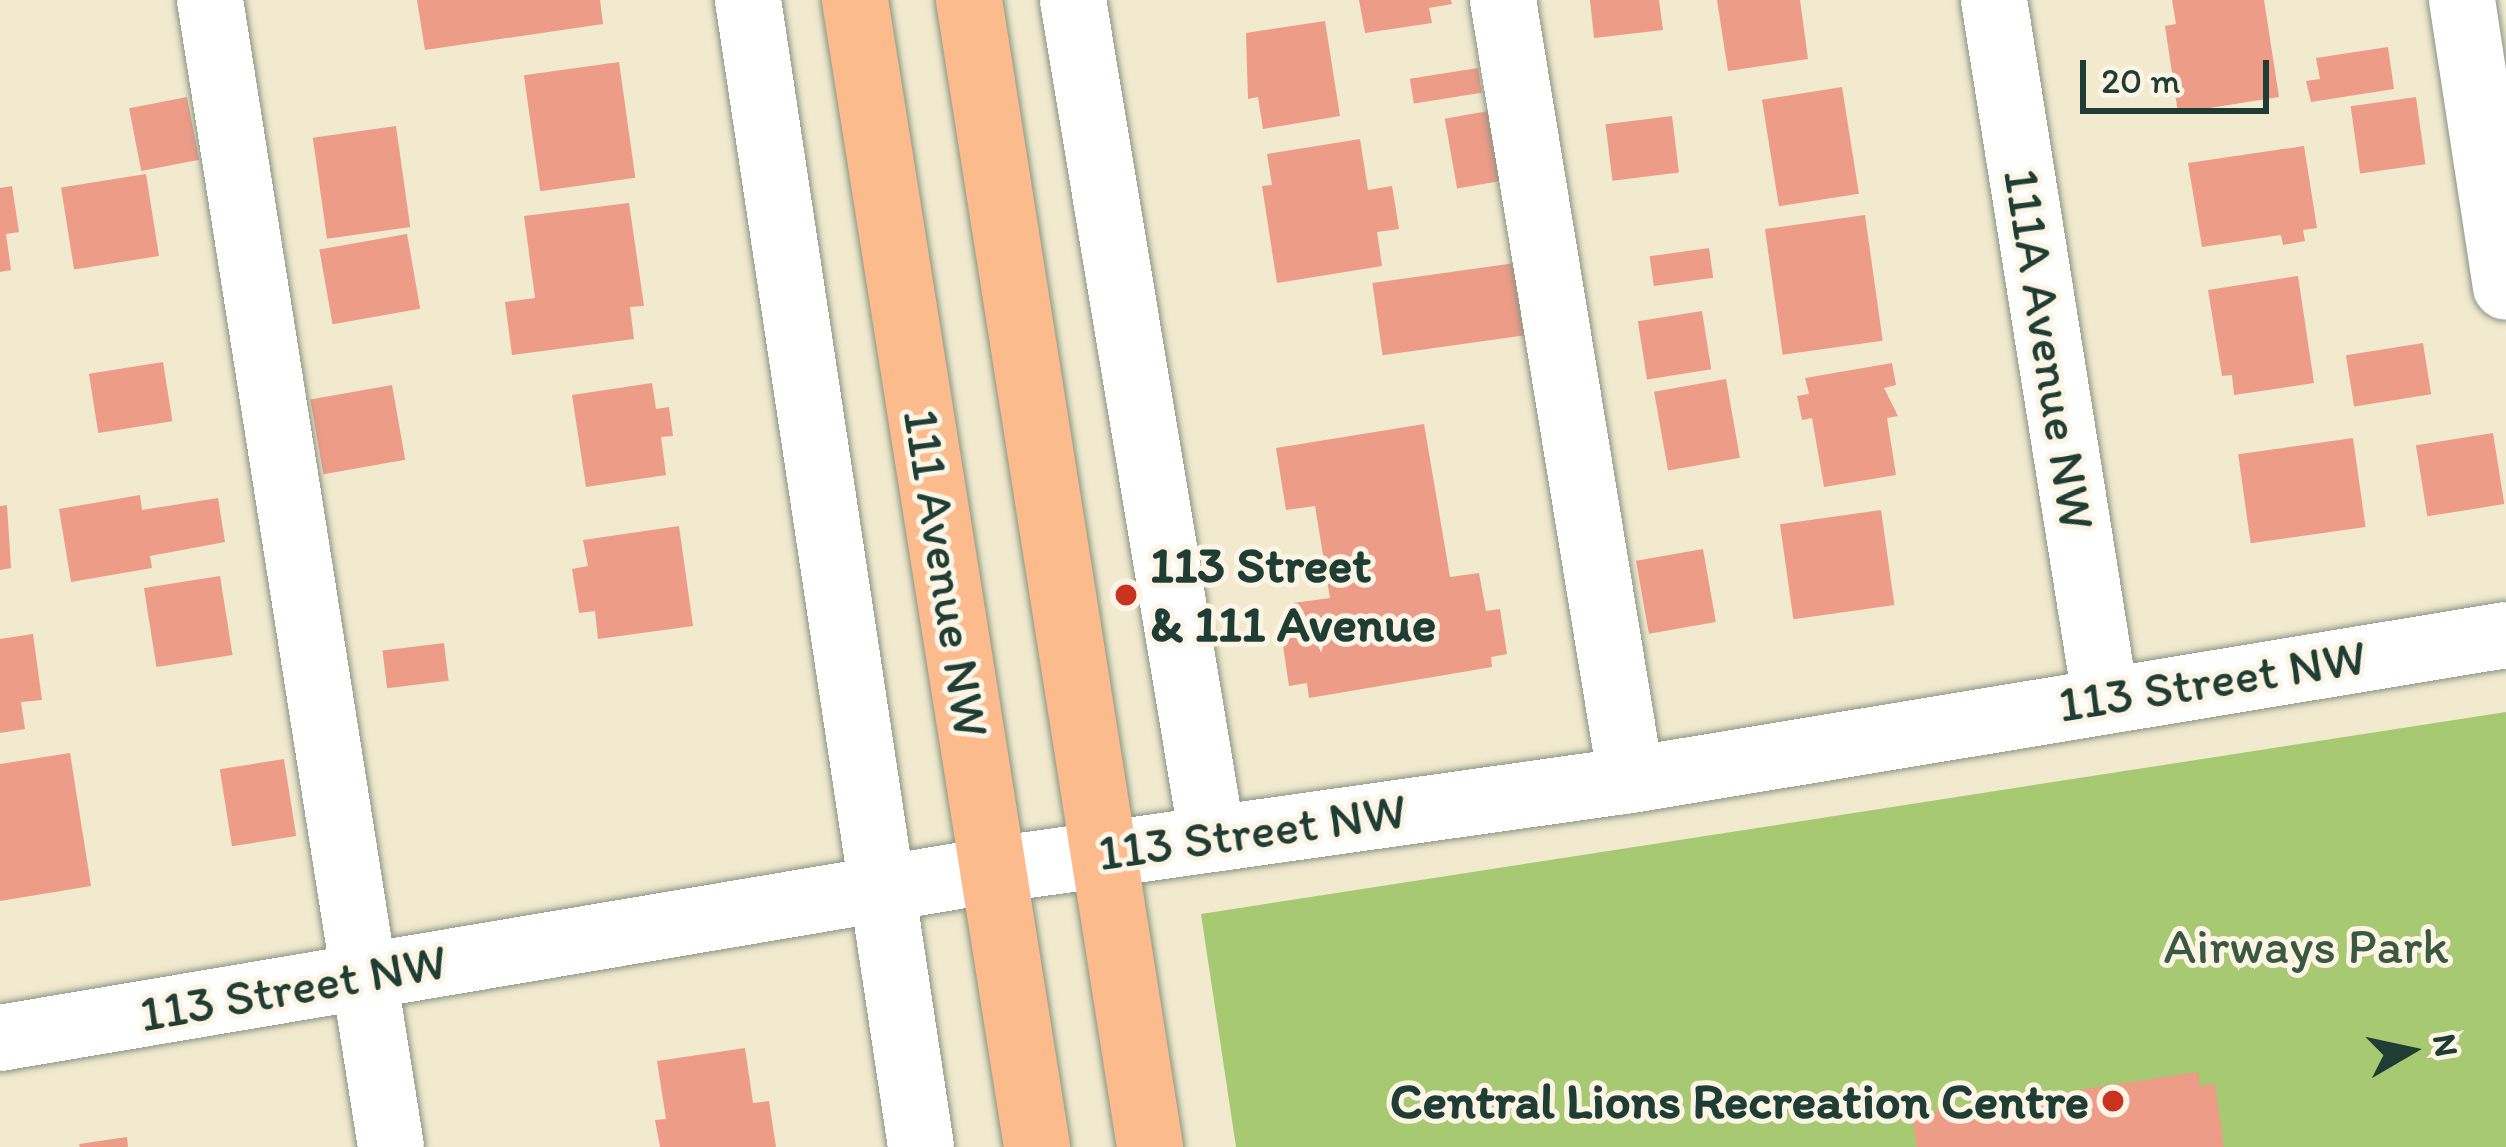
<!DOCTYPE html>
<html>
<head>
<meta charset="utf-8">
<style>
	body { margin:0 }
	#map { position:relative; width:2506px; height:1147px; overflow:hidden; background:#f1eacf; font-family:Itim,sans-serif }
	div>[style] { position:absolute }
	.green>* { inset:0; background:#a7c972 }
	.building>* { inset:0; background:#ed9c88; transform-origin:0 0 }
	.roads { filter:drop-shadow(0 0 3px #889482) drop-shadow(0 0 3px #889482) }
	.minor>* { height:66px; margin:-33px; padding:0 33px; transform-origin:33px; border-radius:33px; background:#fff }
	.major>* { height:66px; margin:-33px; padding:0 33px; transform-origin:33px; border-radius:33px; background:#fbbb8d }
	.dots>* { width:33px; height:33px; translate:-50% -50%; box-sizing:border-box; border:6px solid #fcf5e5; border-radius:50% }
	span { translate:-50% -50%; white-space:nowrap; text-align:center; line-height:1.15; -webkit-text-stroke:10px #fcf5e5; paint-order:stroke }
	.street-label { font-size:51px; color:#1f3d34 }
	.poi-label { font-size:51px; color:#1f3d34; font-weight:700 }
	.left { translate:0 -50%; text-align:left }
	.right { translate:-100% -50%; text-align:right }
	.park-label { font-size:51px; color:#3a5940 }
	.north { position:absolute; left:2350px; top:991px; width:120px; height:120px; -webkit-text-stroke:9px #fcf5e5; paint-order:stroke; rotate:81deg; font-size:33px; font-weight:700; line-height:48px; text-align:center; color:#1f3d34 }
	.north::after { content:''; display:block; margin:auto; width:42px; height:54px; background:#1f3d34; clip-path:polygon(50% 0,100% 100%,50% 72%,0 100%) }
	.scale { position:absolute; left:2080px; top:60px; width:189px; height:54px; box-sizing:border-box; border:6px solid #1f3d34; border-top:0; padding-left:15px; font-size:36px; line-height:42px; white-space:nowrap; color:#1f3d34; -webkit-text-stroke:9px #fcf5e5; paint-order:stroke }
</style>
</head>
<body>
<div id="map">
	<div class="green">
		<div style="clip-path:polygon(2506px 712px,2506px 1147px,1236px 1147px,1201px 914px)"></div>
	</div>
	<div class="building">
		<div style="clip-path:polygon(417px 0,600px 0,603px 24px,425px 50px)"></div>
		<div style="clip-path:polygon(1359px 0,1451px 0,1452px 4px,1429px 8px,1432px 23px,1365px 33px)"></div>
		<div style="clip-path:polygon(1590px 0,1659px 0,1663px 30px,1594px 38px)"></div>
		<div style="clip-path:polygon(1717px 0,1800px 0,1808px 59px,1728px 71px)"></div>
		<div style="clip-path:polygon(2172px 0,2264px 0,2279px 97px,2178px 113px,2165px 26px,2176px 24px)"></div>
		<div style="clip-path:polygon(1325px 21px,1340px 116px,1263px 129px,1258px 97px,1248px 99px,1246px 33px)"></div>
		<div style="clip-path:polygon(2388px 47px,2394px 89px,2311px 102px,2306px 81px,2320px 79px,2316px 58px)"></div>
		<div style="left:619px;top:62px;width:117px;height:96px;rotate:82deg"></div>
		<div style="left:1478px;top:68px;width:25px;height:69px;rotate:81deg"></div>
		<div style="left:1842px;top:87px;width:108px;height:81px;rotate:81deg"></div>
		<div style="left:187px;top:97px;width:64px;height:59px;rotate:79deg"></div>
		<div style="left:2416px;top:97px;width:68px;height:66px;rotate:82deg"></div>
		<div style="left:1494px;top:110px;width:71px;height:50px;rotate:80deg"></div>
		<div style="left:1672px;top:116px;width:57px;height:67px;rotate:83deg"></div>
		<div style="left:396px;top:126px;width:102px;height:84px;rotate:82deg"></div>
		<div style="clip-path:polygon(1360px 139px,1368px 190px,1392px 186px,1399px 229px,1377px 232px,1382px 266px,1277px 283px,1262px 186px,1272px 185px,1267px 154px)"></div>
		<div style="clip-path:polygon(2304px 146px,2317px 228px,2303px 230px,2305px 241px,2283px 245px,2281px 235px,2202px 247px,2188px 163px)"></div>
		<div style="left:146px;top:174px;width:83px;height:86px;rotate:81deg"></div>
		<div style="clip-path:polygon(12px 186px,19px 232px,6px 234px,11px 270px,0 272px,0 188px)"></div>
		<div style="clip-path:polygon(629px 203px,644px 306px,630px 307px,634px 339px,512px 355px,505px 302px,535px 298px,524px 216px)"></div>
		<div style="left:1865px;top:215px;width:127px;height:101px;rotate:82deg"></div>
		<div style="left:407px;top:234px;width:76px;height:89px;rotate:80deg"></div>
		<div style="left:1709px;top:248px;width:30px;height:60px;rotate:82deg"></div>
		<div style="left:1515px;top:263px;width:73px;height:144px;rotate:82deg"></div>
		<div style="clip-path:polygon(2298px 276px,2314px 383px,2234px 395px,2232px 375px,2222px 376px,2208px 290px)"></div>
		<div style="left:1702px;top:311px;width:59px;height:65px;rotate:81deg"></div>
		<div style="left:2423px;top:343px;width:52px;height:78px;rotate:81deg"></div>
		<div style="left:163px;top:362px;width:60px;height:75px;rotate:81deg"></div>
		<div style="clip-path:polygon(1892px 363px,1896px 385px,1884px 388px,1898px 416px,1887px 418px,1896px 475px,1824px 487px,1812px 418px,1802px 420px,1797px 396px,1809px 394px,1805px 378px)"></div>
		<div style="left:1726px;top:379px;width:80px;height:73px;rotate:80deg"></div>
		<div style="clip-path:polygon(652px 383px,656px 409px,669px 407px,673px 436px,661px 437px,666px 475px,586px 487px,572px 395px)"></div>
		<div style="left:392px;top:385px;width:76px;height:83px;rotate:80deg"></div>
		<div style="clip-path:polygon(1424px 424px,1450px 577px,1479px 573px,1486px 611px,1500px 609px,1507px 654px,1491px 657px,1492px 667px,1309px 698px,1307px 683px,1289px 686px,1281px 632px,1298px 629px,1293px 603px,1330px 598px,1315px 506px,1286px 510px,1276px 448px)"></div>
		<div style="left:2493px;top:433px;width:72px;height:78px;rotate:81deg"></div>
		<div style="left:2353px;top:438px;width:90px;height:116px;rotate:82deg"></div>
		<div style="clip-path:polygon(140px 495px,142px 510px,218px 498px,225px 542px,150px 556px,152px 568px,71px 582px,59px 509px)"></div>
		<div style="clip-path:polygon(7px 505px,11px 568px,0 570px,0 506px)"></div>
		<div style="left:1881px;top:510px;width:96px;height:102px;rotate:82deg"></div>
		<div style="clip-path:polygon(679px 526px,693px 626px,598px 639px,595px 611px,579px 613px,572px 569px,588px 566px,583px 540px)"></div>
		<div style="left:1703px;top:549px;width:74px;height:68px;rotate:80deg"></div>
		<div style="left:220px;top:576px;width:80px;height:77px;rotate:81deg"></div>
		<div style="clip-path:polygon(33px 634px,42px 700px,21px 702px,25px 729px,0 733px,0 639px)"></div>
		<div style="left:444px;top:643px;width:38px;height:62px;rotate:83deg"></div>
		<div style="clip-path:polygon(70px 753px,91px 886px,0 901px,0 764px)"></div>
		<div style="left:284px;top:759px;width:78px;height:65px;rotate:81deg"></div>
		<div style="clip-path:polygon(745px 1048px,753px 1103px,769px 1101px,776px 1147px,660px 1147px,655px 1120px,666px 1119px,657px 1061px)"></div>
		<div style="clip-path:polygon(2198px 1072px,2200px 1086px,2215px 1084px,2224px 1147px,1917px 1147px,1912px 1115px)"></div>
		<div style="clip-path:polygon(127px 1137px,128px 1147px,80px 1147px,79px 1144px)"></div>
	</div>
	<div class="roads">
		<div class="minor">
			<div style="left:210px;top:0;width:1161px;rotate:81.03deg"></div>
			<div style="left:748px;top:0;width:1160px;rotate:81.42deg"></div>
			<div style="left:1073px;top:0;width:848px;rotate:80.57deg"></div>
			<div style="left:1503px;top:0;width:790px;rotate:80.68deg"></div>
			<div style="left:1994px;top:0;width:706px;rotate:80.95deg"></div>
			<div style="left:2462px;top:0;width:290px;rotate:81.3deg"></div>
			<div style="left:0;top:1038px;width:1007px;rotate:-9.6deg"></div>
			<div style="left:993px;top:870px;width:644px;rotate:-8.03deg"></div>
			<div style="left:1631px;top:780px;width:887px;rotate:-9.41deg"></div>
		</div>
		<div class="major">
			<div style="left:855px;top:0;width:1161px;rotate:80.98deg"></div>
			<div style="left:969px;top:0;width:1161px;rotate:81.03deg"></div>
		</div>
	</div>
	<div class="dots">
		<div style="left:1126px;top:595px;background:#c8321e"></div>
		<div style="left:2113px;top:1101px;background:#c8321e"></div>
	</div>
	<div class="street-label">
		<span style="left:2049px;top:349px;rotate:81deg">111A Avenue NW</span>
		<span style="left:946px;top:573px;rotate:81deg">111 Avenue NW</span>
		<span style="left:2212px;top:681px;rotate:-9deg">113 Street NW</span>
		<span style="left:1252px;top:832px;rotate:-8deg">113 Street NW</span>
		<span style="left:293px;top:988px;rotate:-10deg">113 Street NW</span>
	</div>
	<div class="poi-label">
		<span class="left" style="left:1150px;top:595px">113 Street<br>&amp; 111 Avenue</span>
		<span class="right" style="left:2089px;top:1101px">Central Lions Recreation Centre</span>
	</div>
	<div class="park-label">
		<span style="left:2306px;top:946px">Airways Park</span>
	</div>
	<div class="north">N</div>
	<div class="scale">20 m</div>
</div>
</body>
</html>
